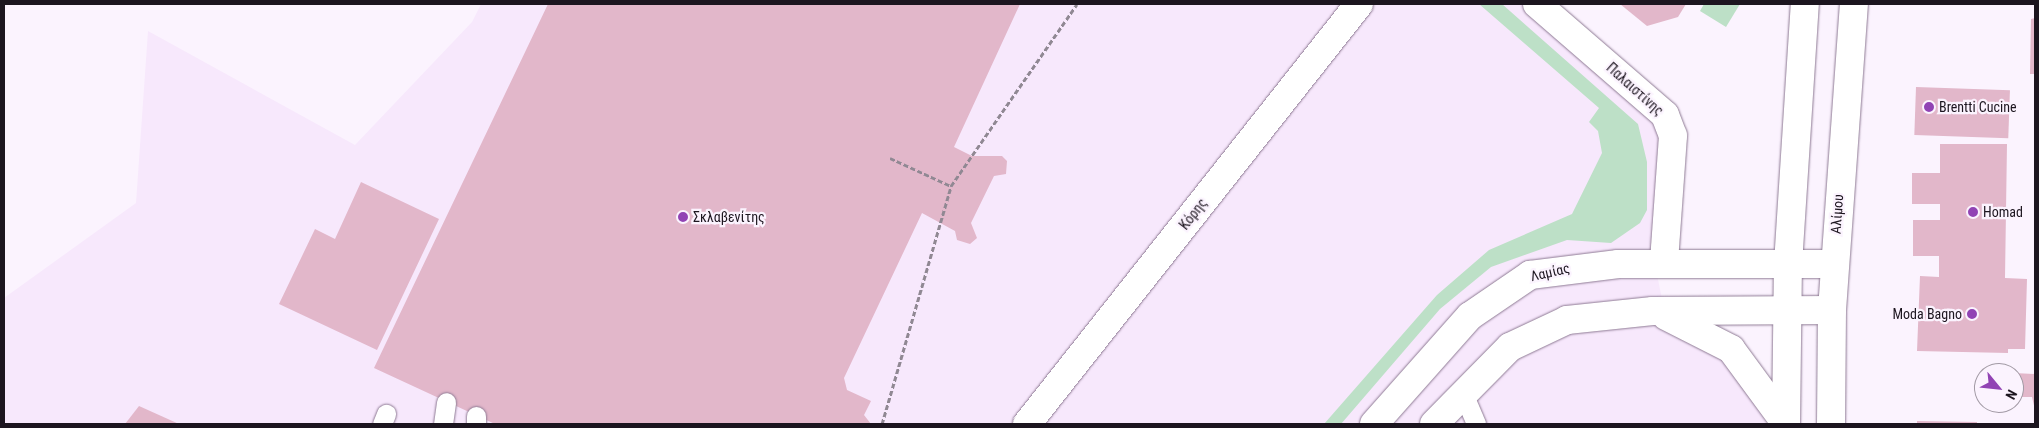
<!DOCTYPE html>
<html>
<head>
<meta charset="utf-8">
<style>
	body { margin:0 }
	#map { position:relative; width:2039px; height:428px; overflow:hidden; background:#fbf3fe; font-family:"Roboto Condensed",sans-serif }
	div>[style] { position:absolute }
	.built>* { inset:0; background:#f7e8fc }
	.green>* { inset:0; background:#bde0c7 }
	.building>* { inset:0; background:#e2b7ca; transform-origin:0 0 }
	.path>* { height:3px; margin-top:-1.5px; transform-origin:0; background:repeating-linear-gradient(90deg,#908893 0 5px,transparent 0 7.5px) }
	.roads { filter:drop-shadow(0 0 1px #8e7a94) drop-shadow(0 0 1px #8e7a94) }
	.lane>* { height:19px; margin:-9.5px; padding:0 9.5px; transform-origin:9.5px; border-radius:9.5px; background:#fff }
	.street>* { height:28px; margin:-14px; padding:0 14px; transform-origin:14px; border-radius:14px; background:#fff }
	.secondary>* { height:28px; margin:-14px; padding:0 14px; transform-origin:14px; border-radius:14px; background:#fff }
	.dots>* { width:14px; height:14px; translate:-50% -50%; box-sizing:border-box; border:2px solid #fbf3fe; border-radius:50% }
	span { translate:-50% -50%; white-space:nowrap; text-align:center; line-height:1.15; -webkit-text-stroke:4.5px #fbf3fe; paint-order:stroke }
	.street-label { font-size:14px; color:#1c151f }
	.poi-label { font-size:14px; color:#1c151f }
	.left { translate:0 -50%; text-align:left }
	.right { translate:-100% -50%; text-align:right }
	.frame { position:absolute; inset:0; border:5px solid #1c151f; pointer-events:none }
	.north { position:absolute; left:1974px; top:363px; width:50px; height:50px; box-sizing:border-box; background:#fbf3fe; border:1px solid #a29aa5; border-radius:50%; rotate:118deg; font-size:14px; font-weight:700; line-height:20px; text-align:center; color:#1c151f }
	.north::after { content:''; display:block; margin:auto; width:18px; height:22px; background:#9143b4; clip-path:polygon(50% 0,100% 100%,50% 72%,0 100%) }
</style>
</head>
<body>
<div id="map">
	<div class="built">
		<div style="clip-path:polygon(481px 4px,1544px 4px,1668px 106px,1653px 256px,1668px 327px,1722px 354px,1759px 407px,1766px 424px,4px 424px,4px 298px,136px 203px,148px 31px,355px 145px,472px 22px)"></div>
	</div>
	<div class="green">
		<div style="clip-path:polygon(1479px 4px,1502px 4px,1638px 124px,1647px 162px,1647px 210px,1640px 223px,1611px 243px,1567px 240px,1491px 267px,1440px 309px,1341px 424px,1324px 424px,1437px 295px,1489px 250px,1572px 214px,1602px 153px,1598px 131px,1589px 122px,1599px 108px)"></div>
		<div style="clip-path:polygon(1704px 4px,1740px 4px,1726px 27px,1700px 11px)"></div>
	</div>
	<div class="building">
		<div style="clip-path:polygon(548px 4px,1020px 4px,954px 147px,972px 156px,1002px 156px,1007px 161px,1006px 174px,994px 176px,971px 223px,977px 238px,970px 244px,957px 240px,955px 231px,922px 213px,844px 378px,847px 390px,871px 401px,864px 415px,871px 424px,495px 424px,374px 368px)"></div>
		<div style="clip-path:polygon(1620px 4px,1686px 4px,1678px 17px,1647px 26px)"></div>
		<div style="clip-path:polygon(2035px 18px,2035px 74px,2030px 74px,2031px 19px)"></div>
		<div style="left:1916px;top:87px;width:94px;height:48px;rotate:2deg"></div>
		<div style="clip-path:polygon(1940px 144px,2007px 144px,2005px 278px,2027px 279px,2025px 349px,2008px 349px,2008px 353px,1917px 351px,1920px 276px,1939px 277px,1939px 256px,1913px 256px,1913px 220px,1940px 220px,1940px 204px,1912px 204px,1912px 173px,1940px 173px)"></div>
		<div style="clip-path:polygon(361px 182px,439px 219px,377px 350px,279px 304px,315px 229px,335px 239px)"></div>
		<div style="clip-path:polygon(2014px 373px,2035px 374px,2035px 410px,2032px 397px,2014px 397px)"></div>
		<div style="clip-path:polygon(139px 406px,179px 424px,125px 424px)"></div>
		<div style="clip-path:polygon(1917px 421px,1977px 422px,1977px 424px,1917px 424px)"></div>
	</div>
	<div class="path">
		<div style="left:890px;top:158px;width:67px;rotate:24.7deg"></div>
		<div style="left:882px;top:424px;width:248px;rotate:-73.8deg"></div>
		<div style="left:951px;top:186px;width:221px;rotate:-55.3deg"></div>
	</div>
	<div class="roads">
		<div class="lane">
			<div style="left:1463px;top:393px;width:34px;rotate:67deg"></div>
			<div style="left:476px;top:416px;width:8px;rotate:90deg"></div>
			<div style="left:382px;top:424px;width:11px;rotate:-68deg"></div>
			<div style="left:443px;top:424px;width:22px;rotate:-82deg"></div>
		</div>
		<div class="street">
			<div style="left:1537px;top:4px;width:169px;rotate:40.9deg"></div>
			<div style="left:1665px;top:115px;width:22px;rotate:69deg"></div>
			<div style="left:1673px;top:136px;width:127px;rotate:94.1deg"></div>
			<div style="left:1027px;top:424px;width:535px;rotate:-51.67deg"></div>
		</div>
		<div class="secondary">
			<div style="left:1666px;top:316px;width:73px;rotate:26.9deg"></div>
			<div style="left:1731px;top:349px;width:93px;rotate:53.7deg"></div>
			<div style="left:1374px;top:424px;width:144px;rotate:-48.4deg"></div>
			<div style="left:1470px;top:316px;width:73px;rotate:-34.3deg"></div>
			<div style="left:1530px;top:275px;width:89px;rotate:-7.1deg"></div>
			<div style="left:1618px;top:264px;width:216px"></div>
			<div style="left:1434px;top:424px;width:108px;rotate:-45.4deg"></div>
			<div style="left:1510px;top:347px;width:63px;rotate:-25.3deg"></div>
			<div style="left:1567px;top:320px;width:86px;rotate:-6deg"></div>
			<div style="left:1653px;top:311px;width:179px;rotate:-0.3deg"></div>
			<div style="left:1786px;top:424px;width:160px;rotate:-89.3deg"></div>
			<div style="left:1788px;top:264px;width:261px;rotate:-86.3deg"></div>
			<div style="left:1831px;top:424px;width:114px;rotate:-89.5deg"></div>
			<div style="left:1832px;top:310px;width:307px;rotate:-85.9deg"></div>
		</div>
	</div>
	<div class="dots">
		<div style="left:1929px;top:107px;background:#9143b4"></div>
		<div style="left:1973px;top:212px;background:#9143b4"></div>
		<div style="left:683px;top:217px;background:#9143b4"></div>
		<div style="left:1972px;top:314px;background:#9143b4"></div>
	</div>
	<div class="street-label">
		<span style="left:1635px;top:89px;rotate:42deg">Παλαιστίνης</span>
		<span style="left:1193px;top:214px;rotate:-52deg">Κόρης</span>
		<span style="left:1837px;top:214px;rotate:-86deg">Αλίμου</span>
		<span style="left:1550px;top:272px;rotate:-13deg">Λαμίας</span>
	</div>
	<div class="poi-label">
		<span class="left" style="left:1939px;top:107px">Brentti Cucine</span>
		<span class="left" style="left:1983px;top:212px">Homad</span>
		<span class="left" style="left:693px;top:217px">Σκλαβενίτης</span>
		<span class="right" style="left:1962px;top:314px">Moda Bagno</span>
	</div>
	<div class="frame"></div>
	<div class="north">N</div>
</div>
</body>
</html>
